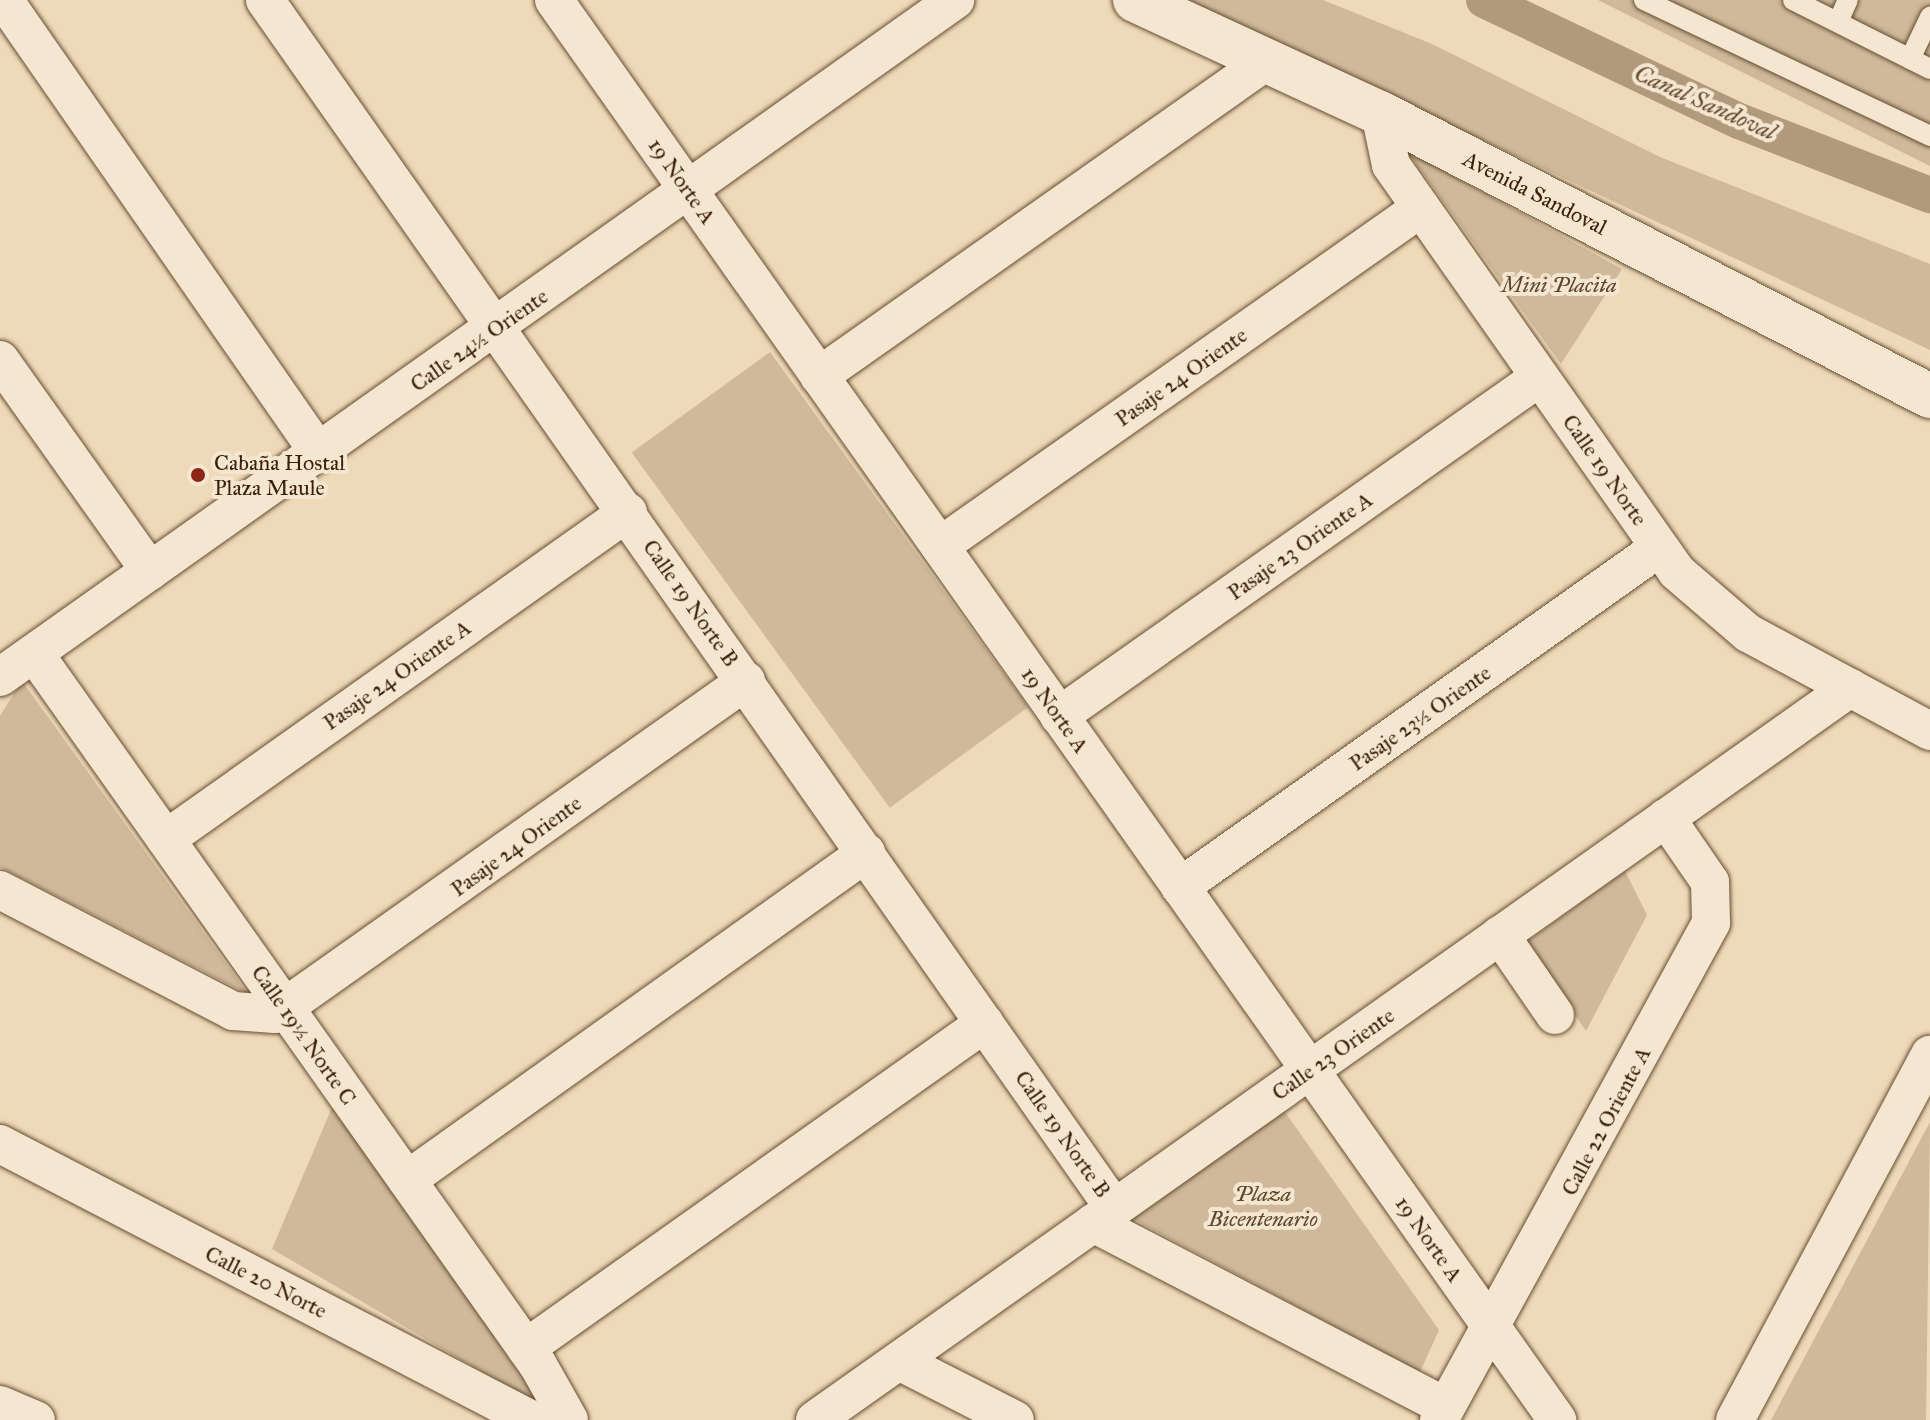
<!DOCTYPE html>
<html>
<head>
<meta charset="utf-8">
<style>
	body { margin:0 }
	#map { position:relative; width:1930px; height:1420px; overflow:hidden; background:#eed9b8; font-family:"IM FELL Great Primer",serif }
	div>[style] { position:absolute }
	.green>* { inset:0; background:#cfb99a; transform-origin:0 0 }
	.canal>* { height:36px; margin:-18px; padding:0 18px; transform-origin:18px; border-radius:18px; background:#b19a7b }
	.roads { filter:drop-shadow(0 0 2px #674e32) drop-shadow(0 0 2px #674e32) }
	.lane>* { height:20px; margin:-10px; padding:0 10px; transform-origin:10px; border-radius:10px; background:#f4e6d1 }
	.street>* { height:38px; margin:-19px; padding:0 19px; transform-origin:19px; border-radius:19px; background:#f4e6d1 }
	.secondary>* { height:44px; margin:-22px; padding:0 22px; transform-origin:22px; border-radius:22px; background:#f4e6d1 }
	.dots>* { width:22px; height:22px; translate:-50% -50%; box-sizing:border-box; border:4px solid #f4e6d1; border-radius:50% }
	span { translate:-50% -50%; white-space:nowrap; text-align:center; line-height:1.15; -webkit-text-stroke:8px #f4e6d1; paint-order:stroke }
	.street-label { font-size:22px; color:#3a1f06 }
	.park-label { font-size:22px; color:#5f462b; font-style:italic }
	.poi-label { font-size:22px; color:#3a1f06 }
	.left { translate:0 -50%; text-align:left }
	.water-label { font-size:24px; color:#644a2f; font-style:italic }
</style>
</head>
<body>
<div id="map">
	<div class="green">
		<div style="clip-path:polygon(1184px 0,1323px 0,1432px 44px,1660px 157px,1930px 264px,1930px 350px)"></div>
		<div style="clip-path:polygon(1598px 0,1930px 0,1930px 166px)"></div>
		<div style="clip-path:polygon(1406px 150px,1622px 269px,1561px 364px)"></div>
		<div style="left:770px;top:352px;width:439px;height:171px;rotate:54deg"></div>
		<div style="clip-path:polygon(22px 681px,248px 994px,0 867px,0 716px)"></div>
		<div style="clip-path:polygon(1625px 871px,1647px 915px,1586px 1031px,1525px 943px)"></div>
		<div style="clip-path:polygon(333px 1105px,544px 1408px,272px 1249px)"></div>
		<div style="clip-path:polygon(1280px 1105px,1439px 1330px,1420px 1372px,1124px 1214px)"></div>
		<div style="clip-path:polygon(1930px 1122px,1926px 1420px,1771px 1420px)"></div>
	</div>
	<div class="canal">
		<div style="left:1484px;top:0;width:282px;rotate:25.4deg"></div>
		<div style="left:1739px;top:121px;width:205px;rotate:21.2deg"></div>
	</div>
	<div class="roads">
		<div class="lane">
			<div style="left:1644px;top:0;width:317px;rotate:25.4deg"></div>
			<div style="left:1793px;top:0;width:153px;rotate:26.7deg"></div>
			<div style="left:1838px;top:22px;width:24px;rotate:-66deg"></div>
			<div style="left:1910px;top:59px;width:47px;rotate:-64.5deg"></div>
		</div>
		<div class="street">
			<div style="left:4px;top:0;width:552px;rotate:55.19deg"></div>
			<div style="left:265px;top:0;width:1477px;rotate:54.9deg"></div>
			<div style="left:554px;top:0;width:1739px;rotate:54.76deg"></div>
			<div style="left:1380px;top:113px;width:53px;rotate:78.1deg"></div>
			<div style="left:1391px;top:165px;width:497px;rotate:54.9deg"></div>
			<div style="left:1677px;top:572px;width:94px;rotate:40.7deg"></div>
			<div style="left:1748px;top:633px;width:207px;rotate:28.3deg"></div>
			<div style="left:0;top:360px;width:259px;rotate:54.6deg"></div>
			<div style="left:819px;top:376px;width:549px;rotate:-35.14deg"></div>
			<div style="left:940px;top:546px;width:588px;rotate:-35.1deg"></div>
			<div style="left:34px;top:653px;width:872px;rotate:54.71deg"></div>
			<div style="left:538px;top:1365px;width:63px;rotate:60.6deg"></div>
			<div style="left:0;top:677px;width:1171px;rotate:-35.33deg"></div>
			<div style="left:1059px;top:716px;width:588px;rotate:-35.18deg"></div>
			<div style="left:166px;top:839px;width:566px;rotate:-35.29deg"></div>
			<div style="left:1180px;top:887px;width:587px;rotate:-35.29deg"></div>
			<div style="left:0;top:890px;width:263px;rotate:27.4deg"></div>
			<div style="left:233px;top:1011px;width:42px;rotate:4.1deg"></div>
			<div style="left:275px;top:1014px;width:577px;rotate:-35.26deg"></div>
			<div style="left:1500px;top:935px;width:97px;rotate:55.5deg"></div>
			<div style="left:0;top:1144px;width:599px;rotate:27.42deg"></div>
			<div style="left:407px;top:1180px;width:564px;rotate:-35.47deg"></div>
			<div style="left:1093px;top:1223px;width:398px;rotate:27.5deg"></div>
			<div style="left:526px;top:1348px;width:562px;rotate:-35.3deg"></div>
			<div style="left:899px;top:1361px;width:130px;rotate:27deg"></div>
			<div style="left:0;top:1405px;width:39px;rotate:23deg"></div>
			<div style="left:815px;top:1420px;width:1268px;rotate:-35.27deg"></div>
			<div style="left:1439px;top:1420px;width:567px;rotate:-61.31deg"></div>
			<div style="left:1711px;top:923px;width:41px;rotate:-91.4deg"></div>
			<div style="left:1710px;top:882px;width:78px;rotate:-124.5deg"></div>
			<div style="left:1735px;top:1420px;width:414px;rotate:-61.9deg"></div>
		</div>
		<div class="secondary">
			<div style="left:1135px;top:0;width:270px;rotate:24.8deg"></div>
			<div style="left:1380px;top:113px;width:619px;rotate:27.23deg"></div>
		</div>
	</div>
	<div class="dots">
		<div style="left:198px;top:475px;background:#8f2418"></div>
	</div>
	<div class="street-label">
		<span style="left:682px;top:181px;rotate:55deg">19 Norte A</span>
		<span style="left:1535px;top:193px;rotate:27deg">Avenida Sandoval</span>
		<span style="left:479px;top:340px;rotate:-35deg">Calle 24½ Oriente</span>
		<span style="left:1181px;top:377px;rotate:-35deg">Pasaje 24 Oriente</span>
		<span style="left:1605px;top:470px;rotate:55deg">Calle 19 Norte</span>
		<span style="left:1300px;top:546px;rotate:-35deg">Pasaje 23 Oriente A</span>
		<span style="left:691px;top:603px;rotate:55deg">Calle 19 Norte B</span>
		<span style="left:397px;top:675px;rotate:-35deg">Pasaje 24 Oriente A</span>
		<span style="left:1055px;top:710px;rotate:55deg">19 Norte A</span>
		<span style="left:1420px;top:718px;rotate:-35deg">Pasaje 23½ Oriente</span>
		<span style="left:516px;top:846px;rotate:-36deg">Pasaje 24 Oriente</span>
		<span style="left:304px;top:1035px;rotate:55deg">Calle 19½ Norte C</span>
		<span style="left:1333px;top:1054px;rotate:-35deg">Calle 23 Oriente</span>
		<span style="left:1606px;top:1121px;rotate:-62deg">Calle 22 Oriente A</span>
		<span style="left:1063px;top:1134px;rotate:55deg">Calle 19 Norte B</span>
		<span style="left:1429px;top:1239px;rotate:55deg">19 Norte A</span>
		<span style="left:266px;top:1282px;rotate:27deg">Calle 20 Norte</span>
	</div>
	<div class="park-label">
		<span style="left:1559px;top:285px">Mini Placita</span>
		<span style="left:1263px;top:1206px">Plaza<br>Bicentenario</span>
	</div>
	<div class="poi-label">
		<span class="left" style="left:214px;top:475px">Cabaña Hostal<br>Plaza Maule</span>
	</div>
	<div class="water-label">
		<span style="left:1705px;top:103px;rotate:24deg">Canal Sandoval</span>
	</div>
</div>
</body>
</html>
